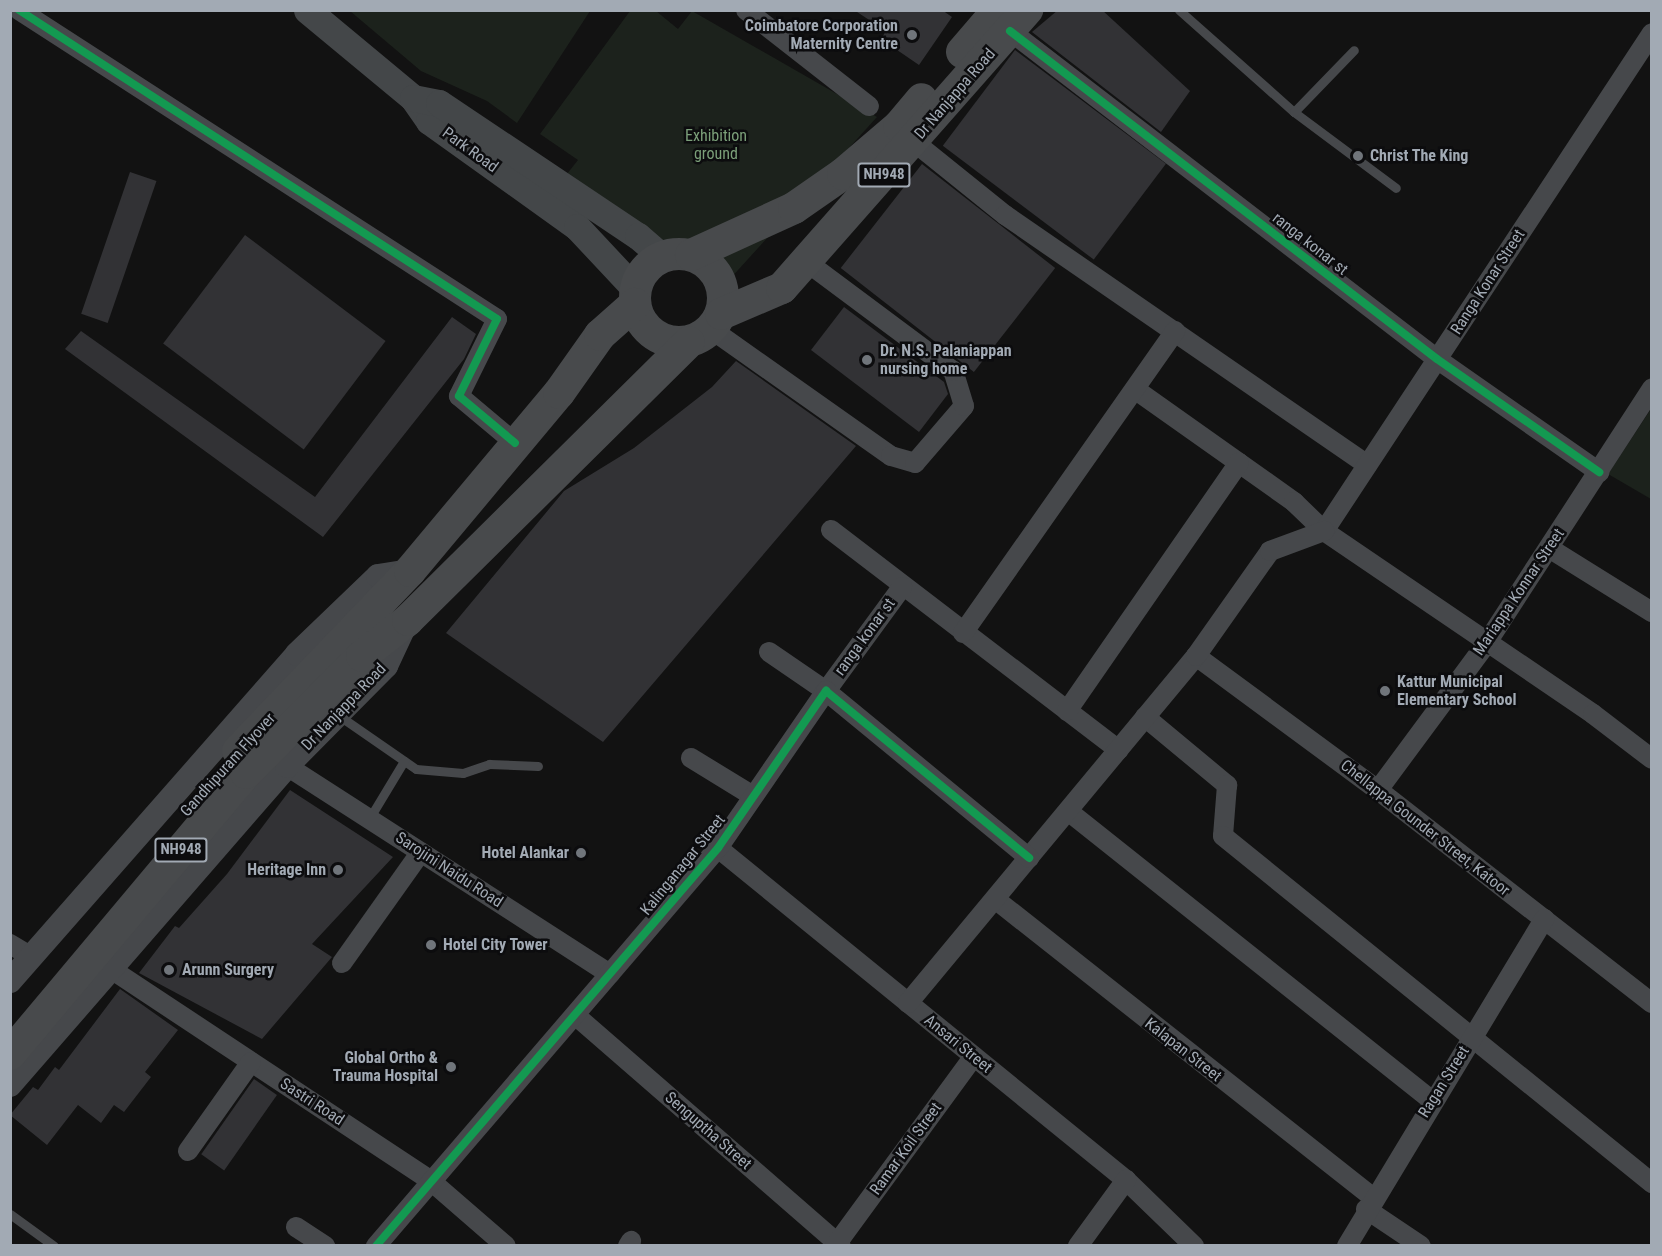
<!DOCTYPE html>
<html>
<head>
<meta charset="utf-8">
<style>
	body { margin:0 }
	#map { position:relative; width:1662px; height:1256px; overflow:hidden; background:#121212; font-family:"Roboto Condensed",sans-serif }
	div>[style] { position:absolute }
	.green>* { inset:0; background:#1c221c }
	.building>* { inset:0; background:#323235; transform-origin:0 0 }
	.service>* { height:9px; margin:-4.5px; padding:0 4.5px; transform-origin:4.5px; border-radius:4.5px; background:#46484b }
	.minor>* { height:20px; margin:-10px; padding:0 10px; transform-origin:10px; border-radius:10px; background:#46484b }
	.tertiary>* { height:24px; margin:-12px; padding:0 12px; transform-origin:12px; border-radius:12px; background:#46484b }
	.secondary>* { height:27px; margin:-13.5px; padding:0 13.5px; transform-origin:13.5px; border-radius:13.5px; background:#444749 }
	.trunk>* { height:32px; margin:-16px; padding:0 16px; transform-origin:16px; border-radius:16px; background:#484a4c }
	.trunk>.ring { margin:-16px; padding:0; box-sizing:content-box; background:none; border:32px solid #484a4c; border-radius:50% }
	.cycleway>* { height:8px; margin:-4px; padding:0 4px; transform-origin:4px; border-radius:4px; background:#139951 }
	.dots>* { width:16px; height:16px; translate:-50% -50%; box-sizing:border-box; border:3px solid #0c0c0e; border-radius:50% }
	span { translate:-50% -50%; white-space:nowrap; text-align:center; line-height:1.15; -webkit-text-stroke:5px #0c0c0e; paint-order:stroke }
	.shield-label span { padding:2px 4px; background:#0c0c0e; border:2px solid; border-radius:4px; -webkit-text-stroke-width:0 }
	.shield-label { font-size:15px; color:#a2aab4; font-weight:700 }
	.poi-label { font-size:16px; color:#a2aab4; font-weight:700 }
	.right { translate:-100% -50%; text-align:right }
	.left { translate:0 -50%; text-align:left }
	.street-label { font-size:16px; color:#a2aab4 }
	.park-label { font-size:16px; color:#7b9f79 }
	.frame { position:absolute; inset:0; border:12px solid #a2aab4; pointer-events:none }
</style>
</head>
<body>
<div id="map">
	<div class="green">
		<div style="clip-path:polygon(350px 11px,590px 11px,517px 123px,487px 101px,421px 71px)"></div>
		<div style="clip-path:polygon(630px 11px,656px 11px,678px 29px,692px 11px,877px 117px,729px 280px,695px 269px,563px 179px,578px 160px,540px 134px)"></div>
		<div style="clip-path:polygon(1651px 409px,1651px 499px,1608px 474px)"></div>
	</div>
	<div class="building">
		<div style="clip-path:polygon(854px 10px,942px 10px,952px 17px,919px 65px,881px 39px,886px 31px)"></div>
		<div style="clip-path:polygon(1058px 10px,1102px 10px,1190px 91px,1161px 132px,1032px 32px)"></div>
		<div style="left:1015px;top:50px;width:189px;height:120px;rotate:37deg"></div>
		<div style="left:922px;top:164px;width:169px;height:132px;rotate:38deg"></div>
		<div style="left:130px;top:172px;width:28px;height:150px;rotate:19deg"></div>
		<div style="left:245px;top:235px;width:176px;height:136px;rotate:37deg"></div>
		<div style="clip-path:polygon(844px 307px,944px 382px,948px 394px,919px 432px,811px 350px)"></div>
		<div style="clip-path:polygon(452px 317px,476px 334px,464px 359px,323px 537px,65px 349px,81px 331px,315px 497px)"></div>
		<div style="clip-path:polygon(736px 361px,856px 446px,603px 742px,446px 633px,564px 491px,634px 448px,712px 387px)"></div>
		<div style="clip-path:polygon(290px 790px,393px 857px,312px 944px,332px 957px,262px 1039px,139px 973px,175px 926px,179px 928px,227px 874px)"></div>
		<div style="clip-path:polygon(120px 989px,178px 1030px,145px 1072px,151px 1077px,124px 1112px,114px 1105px,101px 1123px,78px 1105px,47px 1145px,10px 1115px,33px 1087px,38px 1090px,55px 1067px,59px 1070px)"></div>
		<div style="left:254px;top:1079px;width:28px;height:92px;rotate:35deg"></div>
	</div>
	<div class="service">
		<div style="left:1179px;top:10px;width:154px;rotate:41.6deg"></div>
		<div style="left:1294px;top:112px;width:127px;rotate:36.7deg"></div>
		<div style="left:1294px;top:112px;width:86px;rotate:-45.9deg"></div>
		<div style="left:338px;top:715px;width:95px;rotate:34.7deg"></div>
		<div style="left:416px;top:769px;width:47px;rotate:4.9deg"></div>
		<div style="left:463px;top:773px;width:28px;rotate:-19deg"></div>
		<div style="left:489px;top:764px;width:49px;rotate:2.3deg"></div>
		<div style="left:369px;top:819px;width:68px;rotate:-58.9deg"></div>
		<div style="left:10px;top:1214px;width:54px;rotate:36deg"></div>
	</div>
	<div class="minor">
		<div style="left:19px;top:10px;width:569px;rotate:32.88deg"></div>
		<div style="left:497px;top:319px;width:86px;rotate:116.3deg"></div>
		<div style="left:459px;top:396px;width:73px;rotate:40deg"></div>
		<div style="left:746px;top:10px;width:156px;rotate:38deg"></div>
		<div style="left:1010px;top:31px;width:538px;rotate:37.53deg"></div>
		<div style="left:1437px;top:359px;width:198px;rotate:34.9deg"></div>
		<div style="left:913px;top:141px;width:118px;rotate:38.8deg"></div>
		<div style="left:1005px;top:215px;width:440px;rotate:34.6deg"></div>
		<div style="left:711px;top:329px;width:220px;rotate:35.2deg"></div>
		<div style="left:891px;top:456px;width:25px;rotate:16deg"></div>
		<div style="left:915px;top:463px;width:75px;rotate:-49.3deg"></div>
		<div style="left:964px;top:406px;width:37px;rotate:-107deg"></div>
		<div style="left:953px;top:371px;width:182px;rotate:-143.3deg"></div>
		<div style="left:1136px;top:390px;width:194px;rotate:35.3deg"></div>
		<div style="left:1294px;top:502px;width:42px;rotate:44deg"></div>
		<div style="left:1324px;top:531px;width:325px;rotate:34.2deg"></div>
		<div style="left:1593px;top:714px;width:74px;rotate:37.3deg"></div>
		<div style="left:831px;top:530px;width:362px;rotate:37.4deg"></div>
		<div style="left:1324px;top:531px;width:596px;rotate:-56.63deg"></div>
		<div style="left:1549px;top:548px;width:121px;rotate:31.9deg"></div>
		<div style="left:963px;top:633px;width:369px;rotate:-54.9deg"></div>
		<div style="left:769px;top:652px;width:69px;rotate:34.4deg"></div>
		<div style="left:826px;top:691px;width:129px;rotate:-53.8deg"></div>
		<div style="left:1196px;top:656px;width:226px;rotate:36.4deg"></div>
		<div style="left:1378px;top:790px;width:347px;rotate:37.9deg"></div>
		<div style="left:1067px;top:711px;width:302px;rotate:-55.3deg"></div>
		<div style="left:1145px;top:717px;width:107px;rotate:39.7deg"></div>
		<div style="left:1227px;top:785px;width:51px;rotate:94.5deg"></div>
		<div style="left:1223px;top:836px;width:552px;rotate:38.97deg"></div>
		<div style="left:691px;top:758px;width:73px;rotate:31.5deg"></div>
		<div style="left:287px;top:766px;width:384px;rotate:32.8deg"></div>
		<div style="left:1378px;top:790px;width:182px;rotate:-53.5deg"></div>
		<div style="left:1486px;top:644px;width:305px;rotate:-57deg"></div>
		<div style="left:1068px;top:811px;width:465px;rotate:38.5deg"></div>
		<div style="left:718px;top:848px;width:526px;rotate:39.14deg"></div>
		<div style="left:1126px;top:1180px;width:95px;rotate:44.1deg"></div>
		<div style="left:995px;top:899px;width:482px;rotate:38.3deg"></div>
		<div style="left:10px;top:944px;width:23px;rotate:31deg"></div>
		<div style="left:342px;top:963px;width:136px;rotate:-54.6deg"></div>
		<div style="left:111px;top:969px;width:384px;rotate:33.5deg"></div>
		<div style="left:431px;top:1181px;width:99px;rotate:40.9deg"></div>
		<div style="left:908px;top:1003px;width:451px;rotate:-50.3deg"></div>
		<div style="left:1196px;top:656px;width:128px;rotate:-54.8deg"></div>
		<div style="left:1270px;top:551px;width:58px;rotate:-20.3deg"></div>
		<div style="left:575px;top:1015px;width:352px;rotate:41deg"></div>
		<div style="left:188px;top:1151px;width:109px;rotate:-54.7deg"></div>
		<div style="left:1366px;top:1209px;width:66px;rotate:33.9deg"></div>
		<div style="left:296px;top:1227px;width:35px;rotate:33deg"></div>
		<div style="left:376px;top:1246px;width:525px;rotate:-49.33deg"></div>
		<div style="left:718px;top:848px;width:191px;rotate:-55.5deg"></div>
		<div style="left:826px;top:691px;width:263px;rotate:39.4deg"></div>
		<div style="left:628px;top:1246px;width:6px;rotate:-59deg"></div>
		<div style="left:835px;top:1246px;width:235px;rotate:-53.8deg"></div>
		<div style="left:1078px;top:1246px;width:82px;rotate:-54deg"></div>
		<div style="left:1347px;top:1246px;width:382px;rotate:-58.9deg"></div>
	</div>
	<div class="tertiary">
		<div style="left:10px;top:981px;width:435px;rotate:-48.7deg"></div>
		<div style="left:297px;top:654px;width:112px;rotate:-43.9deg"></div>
		<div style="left:378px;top:576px;width:32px;rotate:-9deg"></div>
		<div style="left:10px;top:1085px;width:422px;rotate:-49deg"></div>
		<div style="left:287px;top:766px;width:141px;rotate:-45.3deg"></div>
		<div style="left:386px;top:666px;width:50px;rotate:-65deg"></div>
	</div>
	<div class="secondary">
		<div style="left:307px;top:10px;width:138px;rotate:39.7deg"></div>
		<div style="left:413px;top:98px;width:28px;rotate:55deg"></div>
		<div style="left:429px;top:121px;width:182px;rotate:35.6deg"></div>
		<div style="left:577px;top:227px;width:85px;rotate:46.9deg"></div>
		<div style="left:413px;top:98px;width:26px;rotate:11deg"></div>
		<div style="left:439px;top:103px;width:239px;rotate:33.8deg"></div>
		<div style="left:638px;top:236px;width:32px;rotate:41deg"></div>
	</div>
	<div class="trunk">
		<div style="left:962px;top:52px;width:55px;rotate:-49.4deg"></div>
		<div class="ring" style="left:635px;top:254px;width:56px;height:56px"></div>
		<div style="left:691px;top:255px;width:113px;rotate:-24.5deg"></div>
		<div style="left:794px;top:208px;width:60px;rotate:-34.8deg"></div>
		<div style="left:843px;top:174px;width:74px;rotate:-40.6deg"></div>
		<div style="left:899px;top:126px;width:35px;rotate:-50deg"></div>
		<div style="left:721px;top:314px;width:66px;rotate:-23.1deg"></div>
		<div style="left:782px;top:288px;width:371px;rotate:-48.6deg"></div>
		<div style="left:238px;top:751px;width:249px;rotate:-46.3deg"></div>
		<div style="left:410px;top:571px;width:232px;rotate:-50.1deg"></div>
		<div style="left:559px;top:393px;width:71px;rotate:-54.7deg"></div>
		<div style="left:600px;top:335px;width:47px;rotate:-41.5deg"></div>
		<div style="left:10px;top:1054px;width:367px;rotate:-50deg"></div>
		<div style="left:246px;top:773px;width:165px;rotate:-45.2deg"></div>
		<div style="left:362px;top:656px;width:58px;rotate:-38deg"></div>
		<div style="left:408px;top:620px;width:395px;rotate:-44.7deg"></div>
	</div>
	<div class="cycleway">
		<div style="left:19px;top:10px;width:569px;rotate:32.88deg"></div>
		<div style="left:497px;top:319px;width:86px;rotate:116.3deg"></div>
		<div style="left:459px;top:396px;width:73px;rotate:40deg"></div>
		<div style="left:1010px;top:31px;width:538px;rotate:37.53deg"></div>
		<div style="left:1437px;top:359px;width:198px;rotate:34.9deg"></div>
		<div style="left:376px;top:1246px;width:525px;rotate:-49.33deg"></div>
		<div style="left:718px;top:848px;width:191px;rotate:-55.5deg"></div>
		<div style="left:826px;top:691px;width:263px;rotate:39.4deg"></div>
	</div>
	<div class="dots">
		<div style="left:912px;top:35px;background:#70757b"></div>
		<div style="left:1358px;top:156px;background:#70757b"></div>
		<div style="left:867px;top:360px;background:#70757b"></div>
		<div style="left:1385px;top:691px;background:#70757b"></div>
		<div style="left:581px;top:853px;background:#70757b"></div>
		<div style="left:338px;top:870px;background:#70757b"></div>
		<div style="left:431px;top:945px;background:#70757b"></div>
		<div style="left:169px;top:970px;background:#70757b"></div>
		<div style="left:451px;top:1067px;background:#70757b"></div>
	</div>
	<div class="shield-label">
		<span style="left:884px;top:175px">NH948</span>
		<span style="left:181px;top:850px">NH948</span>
	</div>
	<div class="poi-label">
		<span class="right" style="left:898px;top:35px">Coimbatore Corporation<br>Maternity Centre</span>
		<span class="left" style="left:1370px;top:156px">Christ The King</span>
		<span class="left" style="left:880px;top:360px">Dr. N.S. Palaniappan<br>nursing home</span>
		<span class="left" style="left:1397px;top:691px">Kattur Municipal<br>Elementary School</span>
		<span class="right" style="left:569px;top:853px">Hotel Alankar</span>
		<span class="right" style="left:326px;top:870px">Heritage Inn</span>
		<span class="left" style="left:443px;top:945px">Hotel City Tower</span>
		<span class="left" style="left:182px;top:970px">Arunn Surgery</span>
		<span class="right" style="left:438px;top:1067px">Global Ortho &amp;<br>Trauma Hospital</span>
	</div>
	<div class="street-label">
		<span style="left:955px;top:94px;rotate:-49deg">Dr Nanjappa Road</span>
		<span style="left:470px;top:150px;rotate:36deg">Park Road</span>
		<span style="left:1310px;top:244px;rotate:38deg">ranga konar st</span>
		<span style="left:1488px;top:282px;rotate:-57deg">Ranga Konar Street</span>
		<span style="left:1519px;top:592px;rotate:-56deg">Mariappa Konnar Street</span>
		<span style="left:865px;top:637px;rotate:-54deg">ranga konar st</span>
		<span style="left:344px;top:707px;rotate:-46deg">Dr Nanjappa Road</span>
		<span style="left:228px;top:765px;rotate:-48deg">Gandhipuram Flyover</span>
		<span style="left:1425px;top:828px;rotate:38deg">Chellappa Gounder Street, Katoor</span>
		<span style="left:683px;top:865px;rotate:-51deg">Kalinganagar Street</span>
		<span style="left:449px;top:870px;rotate:33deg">Sarojini Naidu Road</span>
		<span style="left:958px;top:1044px;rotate:39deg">Ansari Street</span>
		<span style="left:1183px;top:1050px;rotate:38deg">Kalapan Street</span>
		<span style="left:1444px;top:1082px;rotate:-58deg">Ragan Street</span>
		<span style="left:312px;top:1102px;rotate:33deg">Sastri Road</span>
		<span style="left:708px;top:1131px;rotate:41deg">Senguptha Street</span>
		<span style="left:906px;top:1149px;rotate:-54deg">Ramar Koil Street</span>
	</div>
	<div class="park-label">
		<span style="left:716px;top:145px">Exhibition<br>ground</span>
	</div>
	<div class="frame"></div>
</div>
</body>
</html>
